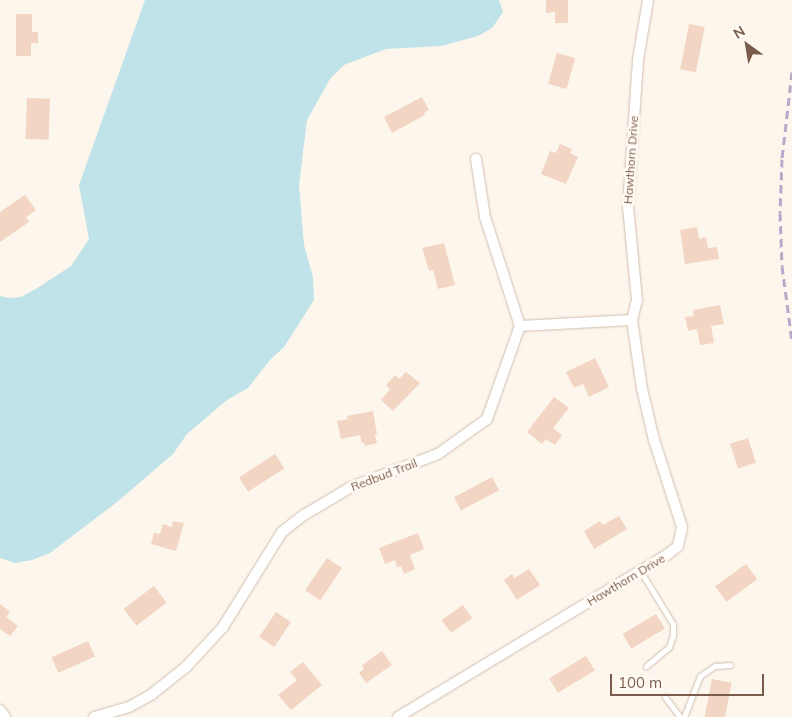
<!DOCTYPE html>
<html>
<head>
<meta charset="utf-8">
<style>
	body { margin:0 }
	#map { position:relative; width:792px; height:717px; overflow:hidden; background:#fdf6ec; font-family:Mulish,sans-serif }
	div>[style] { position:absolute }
	.water>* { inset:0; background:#bfe3e8 }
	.building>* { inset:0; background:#f3d5c3; transform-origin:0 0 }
	.roads { filter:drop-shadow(0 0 1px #d1beb0) drop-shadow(0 0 1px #d1beb0) }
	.lane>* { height:5px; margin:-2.5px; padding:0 2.5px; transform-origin:2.5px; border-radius:2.5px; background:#fff }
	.street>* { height:10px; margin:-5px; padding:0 5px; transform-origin:5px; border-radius:5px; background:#fff }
	.rail>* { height:3px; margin-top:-1.5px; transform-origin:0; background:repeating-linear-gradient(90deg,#b9a8c9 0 8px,transparent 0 13px) }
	span { translate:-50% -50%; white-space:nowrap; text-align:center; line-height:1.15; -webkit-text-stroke:5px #fffaf3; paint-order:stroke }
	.street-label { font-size:12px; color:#7a5c4d }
	.north { position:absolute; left:722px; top:20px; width:50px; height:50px; -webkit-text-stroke:4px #fffaf3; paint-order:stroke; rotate:328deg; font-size:14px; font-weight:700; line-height:20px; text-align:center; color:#7a5c4d }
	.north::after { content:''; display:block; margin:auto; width:18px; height:22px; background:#7a5c4d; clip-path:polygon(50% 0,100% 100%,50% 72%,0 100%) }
	.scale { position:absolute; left:610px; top:674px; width:154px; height:22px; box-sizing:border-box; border:2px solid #7a5c4d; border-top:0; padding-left:6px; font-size:15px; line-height:18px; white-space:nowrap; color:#7a5c4d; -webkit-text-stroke:4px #fffaf3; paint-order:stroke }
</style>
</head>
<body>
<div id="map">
	<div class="water">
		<div style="clip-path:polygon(145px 0,499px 0,503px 12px,492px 28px,478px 36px,441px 46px,386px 49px,344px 65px,330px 79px,307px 120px,299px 185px,304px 245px,313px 277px,314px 300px,284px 347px,270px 360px,248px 388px,227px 400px,187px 434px,173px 454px,117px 502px,50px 553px,32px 560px,15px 563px,0 558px,0 296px,9px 298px,21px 297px,39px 287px,71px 266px,89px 239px,79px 185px)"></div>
	</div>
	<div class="building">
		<div style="clip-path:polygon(546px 0,568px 0,568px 23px,555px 23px,555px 12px,546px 13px)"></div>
		<div style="clip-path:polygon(16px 14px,32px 14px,32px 32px,38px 32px,38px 43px,31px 43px,31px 56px,16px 56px)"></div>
		<div style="left:689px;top:24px;width:16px;height:46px;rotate:11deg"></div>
		<div style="left:557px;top:53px;width:19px;height:32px;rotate:16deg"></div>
		<div style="clip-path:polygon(422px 97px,429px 110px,424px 113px,425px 115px,392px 133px,384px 117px)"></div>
		<div style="left:27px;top:98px;width:23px;height:41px;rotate:2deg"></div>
		<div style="clip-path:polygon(560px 144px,572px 149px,570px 153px,578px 157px,566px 184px,541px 174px,550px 151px,556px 153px)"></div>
		<div style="clip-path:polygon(25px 195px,36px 210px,26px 217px,29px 222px,0 242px,0 212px)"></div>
		<div style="clip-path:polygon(697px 227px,699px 239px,706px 237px,708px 248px,717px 247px,719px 259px,685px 264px,680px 230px)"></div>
		<div style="clip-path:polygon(444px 243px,455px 285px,438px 289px,433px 270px,429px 271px,422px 248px)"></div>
		<div style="clip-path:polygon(720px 305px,724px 324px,711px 326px,714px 343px,700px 345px,697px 329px,688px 331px,685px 317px,694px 316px,693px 310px)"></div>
		<div style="clip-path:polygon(595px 358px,609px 387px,589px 397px,583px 384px,574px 388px,566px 372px)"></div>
		<div style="clip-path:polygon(406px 372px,420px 383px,393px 411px,381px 400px,390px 389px,386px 385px,395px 375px,399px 379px)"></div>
		<div style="clip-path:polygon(554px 397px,569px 408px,553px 428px,562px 435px,555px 445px,546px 439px,542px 444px,527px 432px)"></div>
		<div style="clip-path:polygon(373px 411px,377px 434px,375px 435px,377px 443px,365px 446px,364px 443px,362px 443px,360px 435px,341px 439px,337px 421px,348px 419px,347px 416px)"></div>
		<div style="left:748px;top:438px;width:26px;height:19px;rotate:72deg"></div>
		<div style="left:275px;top:454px;width:17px;height:43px;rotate:57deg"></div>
		<div style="left:492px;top:477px;width:15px;height:43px;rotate:62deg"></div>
		<div style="clip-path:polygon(619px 516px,627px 529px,594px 549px,584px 531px,600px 521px,603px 525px)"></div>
		<div style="clip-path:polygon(173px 521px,184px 523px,176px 551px,151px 544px,154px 533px,160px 534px,163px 524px,172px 527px)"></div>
		<div style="clip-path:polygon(418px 533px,424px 549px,410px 555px,415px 569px,404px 574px,401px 566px,397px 567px,395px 560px,385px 564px,379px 548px)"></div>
		<div style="left:327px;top:558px;width:18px;height:39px;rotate:34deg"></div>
		<div style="left:746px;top:564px;width:19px;height:38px;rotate:54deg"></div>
		<div style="clip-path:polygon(529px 569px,540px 585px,517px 600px,504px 580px,512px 574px,514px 578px)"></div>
		<div style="left:154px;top:586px;width:21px;height:38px;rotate:53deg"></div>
		<div style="clip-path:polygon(0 604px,10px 612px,6px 617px,18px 626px,10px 636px,0 629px)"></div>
		<div style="left:463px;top:605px;width:16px;height:26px;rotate:55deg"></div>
		<div style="left:276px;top:612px;width:18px;height:30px;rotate:34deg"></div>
		<div style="left:656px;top:614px;width:17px;height:39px;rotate:59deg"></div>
		<div style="left:88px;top:641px;width:17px;height:40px;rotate:66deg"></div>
		<div style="clip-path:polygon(382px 651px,392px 665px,366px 683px,359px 673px,364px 669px,362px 665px)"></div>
		<div style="left:586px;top:656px;width:17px;height:43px;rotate:59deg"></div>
		<div style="clip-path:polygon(303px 662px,322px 685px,291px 710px,278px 695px,297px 680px,290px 672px)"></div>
		<div style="left:712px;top:679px;width:20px;height:39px;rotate:11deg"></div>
	</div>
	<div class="roads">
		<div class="lane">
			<div style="left:641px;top:572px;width:61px;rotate:58.4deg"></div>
			<div style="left:673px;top:624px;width:11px;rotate:90deg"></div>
			<div style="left:673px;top:635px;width:13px;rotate:108deg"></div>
			<div style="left:669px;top:647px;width:30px;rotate:140deg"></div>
			<div style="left:665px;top:697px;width:25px;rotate:53deg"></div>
			<div style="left:684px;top:717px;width:44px;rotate:-68.7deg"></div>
			<div style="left:700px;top:676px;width:18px;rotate:-34deg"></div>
			<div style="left:715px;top:666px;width:15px;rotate:-4deg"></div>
		</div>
		<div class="street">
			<div style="left:520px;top:326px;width:112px;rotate:-3.1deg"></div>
			<div style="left:0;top:710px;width:9px;rotate:54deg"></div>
			<div style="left:94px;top:717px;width:36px;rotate:-16deg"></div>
			<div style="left:129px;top:707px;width:26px;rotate:-29deg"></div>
			<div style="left:152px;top:694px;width:43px;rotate:-38.5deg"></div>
			<div style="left:186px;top:667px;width:54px;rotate:-47.2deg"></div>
			<div style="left:223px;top:627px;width:112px;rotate:-58.2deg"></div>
			<div style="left:282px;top:532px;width:28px;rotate:-38deg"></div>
			<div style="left:304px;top:515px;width:55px;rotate:-30.8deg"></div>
			<div style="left:351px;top:487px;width:93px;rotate:-20.8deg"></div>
			<div style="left:438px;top:454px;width:60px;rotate:-35.5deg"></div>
			<div style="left:487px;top:419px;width:99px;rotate:-70.5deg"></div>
			<div style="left:520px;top:326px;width:114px;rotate:-107.8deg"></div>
			<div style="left:485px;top:217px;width:59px;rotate:-98.8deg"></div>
			<div style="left:398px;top:717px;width:314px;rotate:-31.1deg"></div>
			<div style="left:667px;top:555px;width:14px;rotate:-39deg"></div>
			<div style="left:678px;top:546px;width:19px;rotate:-78deg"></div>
			<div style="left:682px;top:527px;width:91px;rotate:-107.8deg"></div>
			<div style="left:654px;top:440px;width:52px;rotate:-103.2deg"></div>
			<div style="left:642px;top:389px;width:70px;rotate:-98.2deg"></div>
			<div style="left:632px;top:320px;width:21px;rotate:-76deg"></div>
			<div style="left:637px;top:300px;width:93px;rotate:-95.5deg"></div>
			<div style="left:628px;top:207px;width:147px;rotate:-86.1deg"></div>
			<div style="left:638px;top:60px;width:61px;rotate:-80.5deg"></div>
		</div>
	</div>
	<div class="rail">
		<div style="left:792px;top:72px;width:88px;rotate:96.6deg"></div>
		<div style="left:782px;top:159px;width:54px;rotate:92.1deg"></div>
		<div style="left:780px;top:213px;width:53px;rotate:87.8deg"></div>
		<div style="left:782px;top:266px;width:76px;rotate:82.4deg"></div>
	</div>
	<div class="street-label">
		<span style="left:631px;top:160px;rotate:-86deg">Hawthorn Drive</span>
		<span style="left:384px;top:475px;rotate:-21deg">Redbud Trail</span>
		<span style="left:626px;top:580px;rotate:-31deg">Hawthorn Drive</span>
	</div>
	<div class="north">N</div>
	<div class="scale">100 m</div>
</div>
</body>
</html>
